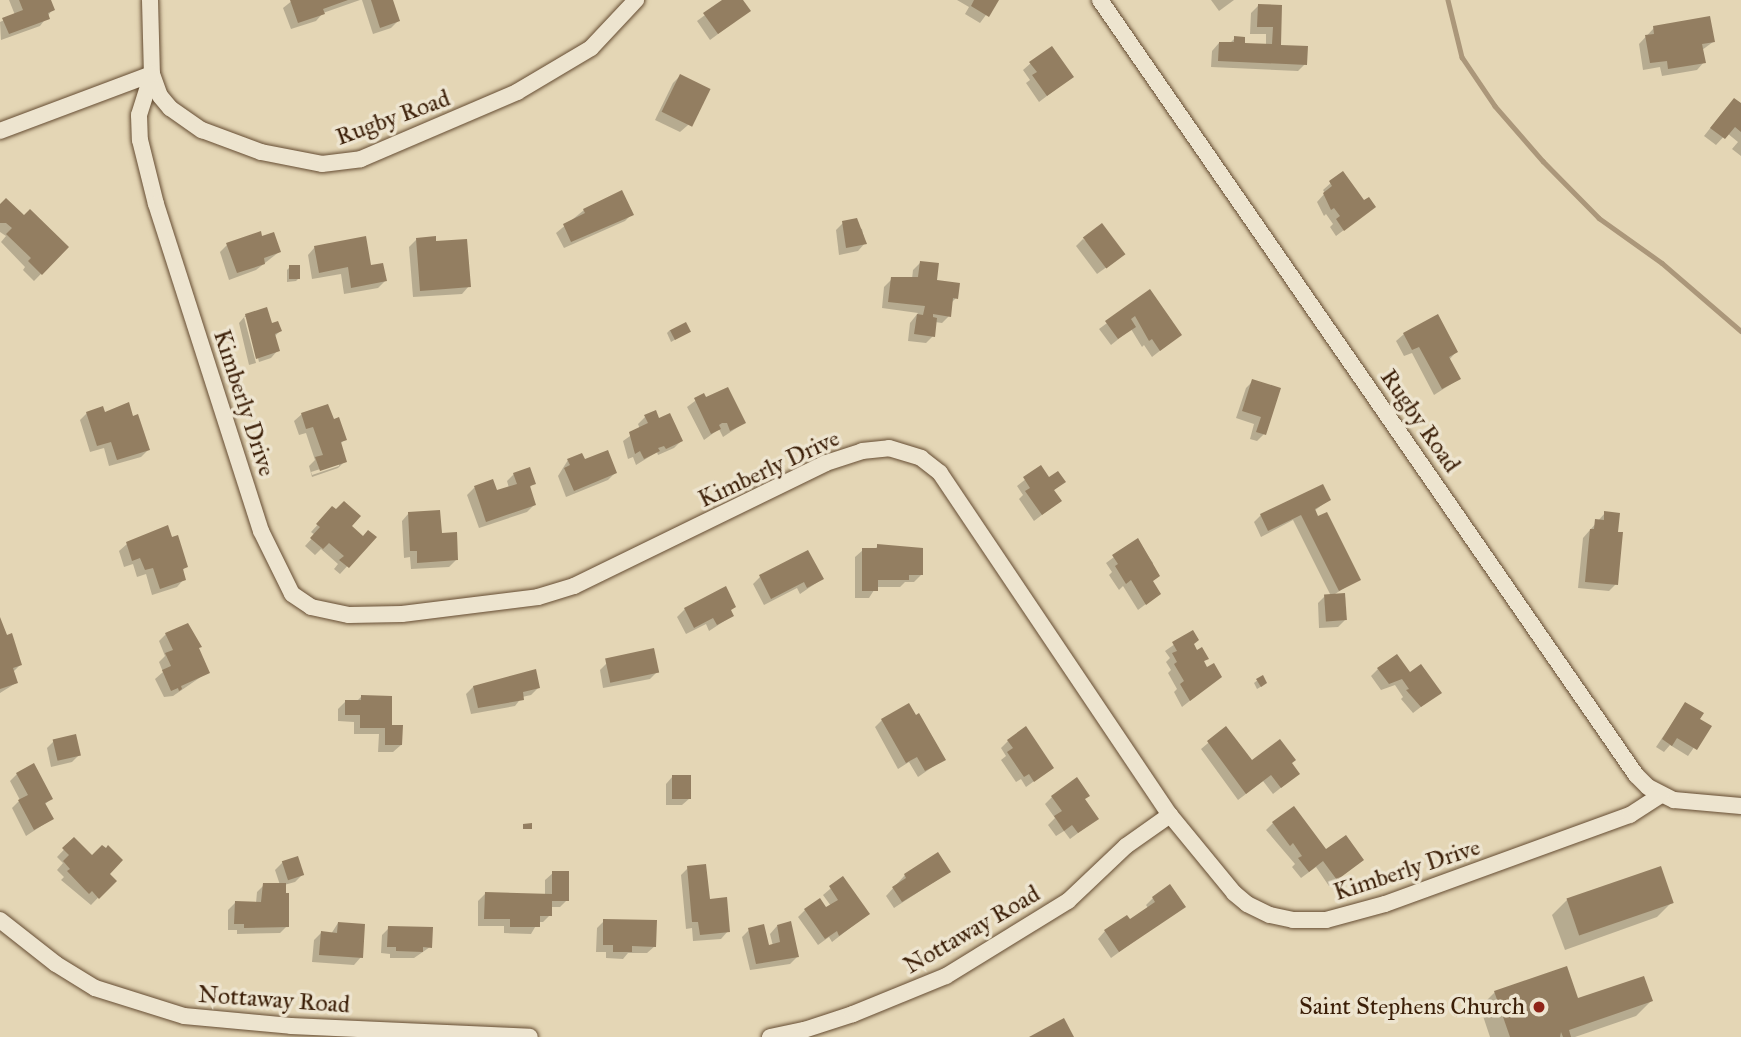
<!DOCTYPE html>
<html>
<head>
<meta charset="utf-8">
<style>
	body { margin:0 }
	#map { position:relative; width:1741px; height:1037px; overflow:hidden; background:#e4d6b5; font-family:"IM FELL Great Primer",serif }
	div>[style] { position:absolute }
	.shadow>* { inset:0; background:#0003 }
	.stream>* { height:4.5px; margin:-2.25px; padding:0 2.25px; transform-origin:2.25px; border-radius:2.25px; background:#ab977a }
	.building>* { inset:0; background:#937e61; transform-origin:0 0 }
	.roads { filter:drop-shadow(0 0 2px #654c32) drop-shadow(0 0 2px #654c32) }
	.minor>* { height:16px; margin:-8px; padding:0 8px; transform-origin:8px; border-radius:8px; background:#ede4cf }
	.dots>* { width:19px; height:19px; translate:-50% -50%; box-sizing:border-box; border:4px solid #ede4cf; border-radius:50% }
	span { translate:-50% -50%; white-space:nowrap; text-align:center; line-height:1.15; -webkit-text-stroke:7px #ede4cf; paint-order:stroke }
	.street-label { font-size:24px; color:#3b1e07 }
	.poi-label { font-size:24px; color:#3b1e07 }
	.right { translate:-100% -50%; text-align:right }
</style>
</head>
<body>
<div id="map">
	<div class="shadow">
		<div style="clip-path:polygon(9px 0,48px 0,53px 9px,40px 26px,1px 40px,0 22px,15px 15px)"></div>
		<div style="clip-path:polygon(293px 0,360px 0,323px 13px,316px 21px,291px 29px,283px 8px)"></div>
		<div style="clip-path:polygon(362px 0,391px 0,398px 21px,391px 28px,373px 34px)"></div>
		<div style="clip-path:polygon(725px 0,741px 0,749px 11px,710px 40px,697px 21px)"></div>
		<div style="clip-path:polygon(957px 0,997px 0,980px 23px,965px 14px,969px 7px)"></div>
		<div style="clip-path:polygon(1211px 0,1234px 0,1219px 11px)"></div>
		<div style="clip-path:polygon(1258px 6px,1281px 6px,1279px 46px,1305px 64px,1298px 71px,1211px 67px,1212px 51px,1219px 43px,1229px 44px,1235px 38px,1243px 45px,1266px 45px,1266px 34px,1250px 34px,1251px 13px)"></div>
		<div style="clip-path:polygon(1654px 28px,1713px 42px,1702px 50px,1704px 62px,1697px 70px,1662px 76px,1660px 67px,1643px 70px,1639px 44px)"></div>
		<div style="clip-path:polygon(1031px 63px,1072px 77px,1039px 102px,1026px 83px,1030px 80px,1023px 70px)"></div>
		<div style="clip-path:polygon(680px 76px,688px 125px,680px 132px,655px 120px,673px 83px)"></div>
		<div style="clip-path:polygon(1741px 104px,1741px 156px,1732px 149px,1738px 142px,1727px 133px,1716px 145px,1704px 136px,1727px 107px)"></div>
		<div style="clip-path:polygon(1342px 173px,1364px 203px,1374px 207px,1336px 236px,1330px 227px,1333px 224px,1326px 214px,1324px 216px,1317px 202px,1325px 193px,1323px 190px)"></div>
		<div style="clip-path:polygon(0 207px,24px 218px,67px 247px,34px 281px,23px 270px,25px 267px,1px 242px,6px 236px,0 232px)"></div>
		<div style="clip-path:polygon(584px 210px,632px 214px,625px 221px,564px 248px,556px 233px)"></div>
		<div style="clip-path:polygon(843px 223px,862px 229px,865px 243px,858px 251px,839px 255px,836px 230px)"></div>
		<div style="clip-path:polygon(261px 238px,279px 252px,256px 270px,229px 280px,220px 252px,227px 245px)"></div>
		<div style="clip-path:polygon(417px 239px,434px 243px,469px 286px,462px 294px,413px 297px,409px 247px)"></div>
		<div style="clip-path:polygon(1083px 239px,1115px 261px,1097px 274px,1076px 246px)"></div>
		<div style="clip-path:polygon(315px 247px,370px 267px,385px 281px,378px 288px,344px 294px,341px 274px,312px 279px,308px 255px)"></div>
		<div style="clip-path:polygon(920px 263px,935px 282px,956px 298px,951px 303px,949px 316px,942px 323px,935px 322px,933px 336px,926px 343px,908px 341px,910px 323px,918px 313px,882px 308px,884px 287px,892px 279px,912px 279px,913px 270px)"></div>
		<div style="clip-path:polygon(290px 267px,299px 278px,296px 281px,287px 282px,287px 270px)"></div>
		<div style="clip-path:polygon(1149px 292px,1180px 335px,1152px 357px,1144px 345px,1142px 347px,1131px 329px,1111px 345px,1099px 329px)"></div>
		<div style="clip-path:polygon(246px 315px,280px 331px,274px 337px,278px 350px,271px 358px,259px 362px,248px 317px,244px 317px,256px 363px,249px 365px,239px 323px)"></div>
		<div style="clip-path:polygon(670px 330px,688px 332px,671px 342px,667px 333px)"></div>
		<div style="clip-path:polygon(1404px 334px,1456px 352px,1449px 360px,1459px 379px,1434px 395px,1412px 353px,1404px 356px,1396px 341px)"></div>
		<div style="clip-path:polygon(1253px 381px,1279px 390px,1264px 434px,1257px 441px,1250px 439px,1254px 424px,1236px 418px,1246px 388px)"></div>
		<div style="clip-path:polygon(703px 395px,744px 423px,723px 437px,719px 429px,704px 440px,687px 407px)"></div>
		<div style="clip-path:polygon(87px 413px,104px 415px,148px 450px,141px 457px,109px 466px,104px 448px,90px 452px,80px 420px)"></div>
		<div style="clip-path:polygon(evenodd,302px 414px,332px 421px,345px 439px,340px 444px,345px 461px,338px 468px,312px 477px,309px 466px,315px 460px,306px 433px,299px 435px,294px 421px,302px 414px,339px 463px,339px 466px,312px 475px,311px 472px,339px 463px)"></div>
		<div style="clip-path:polygon(645px 417px,658px 420px,681px 441px,674px 448px,658px 455px,657px 452px,636px 465px,633px 457px,628px 459px,623px 441px,640px 429px,638px 424px)"></div>
		<div style="clip-path:polygon(568px 460px,584px 461px,615px 473px,608px 480px,566px 497px,558px 476px)"></div>
		<div style="clip-path:polygon(1041px 467px,1049px 479px,1064px 482px,1053px 491px,1060px 501px,1034px 521px,1019px 499px,1023px 495px,1017px 486px)"></div>
		<div style="clip-path:polygon(514px 474px,534px 483px,529px 488px,534px 505px,527px 512px,479px 528px,467px 495px,474px 488px,492px 481px,496px 493px,509px 488px,507px 481px)"></div>
		<div style="clip-path:polygon(1329px 500px,1314px 511px,1358px 579px,1332px 596px,1345px 620px,1338px 627px,1319px 628px,1318px 603px,1325px 596px,1331px 596px,1293px 520px,1261px 537px,1254px 522px,1261px 515px)"></div>
		<div style="clip-path:polygon(332px 509px,363px 538px,374px 537px,340px 574px,334px 569px,338px 564px,321px 549px,315px 555px,305px 546px,315px 535px,311px 532px)"></div>
		<div style="clip-path:polygon(409px 513px,440px 535px,456px 560px,449px 567px,411px 569px,410px 557px,404px 558px,402px 521px)"></div>
		<div style="clip-path:polygon(1605px 513px,1616px 584px,1609px 591px,1578px 588px,1583px 538px)"></div>
		<div style="clip-path:polygon(167px 528px,186px 566px,182px 571px,184px 579px,177px 587px,152px 595px,146px 574px,137px 577px,133px 564px,124px 567px,119px 551px,127px 544px)"></div>
		<div style="clip-path:polygon(1137px 540px,1153px 563px,1151px 582px,1159px 594px,1138px 610px,1123px 586px,1119px 590px,1109px 575px,1112px 572px,1106px 563px)"></div>
		<div style="clip-path:polygon(878px 546px,922px 574px,914px 582px,905px 582px,900px 587px,876px 587px,869px 598px,855px 598px,855px 557px,863px 550px,874px 550px)"></div>
		<div style="clip-path:polygon(760px 577px,822px 579px,800px 594px,797px 588px,764px 605px,753px 584px)"></div>
		<div style="clip-path:polygon(685px 609px,730px 611px,732px 616px,709px 631px,706px 624px,686px 634px,677px 617px)"></div>
		<div style="clip-path:polygon(0 620px,20px 665px,13px 672px,16px 683px,0 693px)"></div>
		<div style="clip-path:polygon(1192px 632px,1192px 645px,1196px 652px,1207px 658px,1203px 662px,1207px 669px,1220px 677px,1182px 707px,1174px 692px,1177px 689px,1168px 673px,1171px 670px,1166px 662px,1170px 658px,1165px 651px)"></div>
		<div style="clip-path:polygon(166px 634px,197px 649px,208px 672px,173px 696px,164px 697px,155px 679px,163px 672px,159px 662px,165px 656px,159px 641px)"></div>
		<div style="clip-path:polygon(607px 663px,657px 672px,650px 679px,603px 688px,600px 670px)"></div>
		<div style="clip-path:polygon(1378px 669px,1409px 674px,1439px 693px,1413px 713px,1401px 699px,1403px 697px,1395px 685px,1381px 690px,1371px 676px)"></div>
		<div style="clip-path:polygon(1258px 680px,1262px 686px,1257px 689px,1254px 683px)"></div>
		<div style="clip-path:polygon(473px 687px,538px 688px,531px 695px,522px 697px,515px 706px,471px 714px,466px 694px)"></div>
		<div style="clip-path:polygon(361px 697px,390px 726px,401px 745px,393px 752px,378px 752px,379px 734px,354px 734px,354px 722px,338px 721px,338px 709px,346px 701px,357px 701px)"></div>
		<div style="clip-path:polygon(1685px 704px,1698px 720px,1709px 726px,1688px 756px,1670px 745px,1664px 752px,1656px 747px)"></div>
		<div style="clip-path:polygon(882px 720px,944px 759px,918px 777px,909px 762px,898px 769px,875px 727px)"></div>
		<div style="clip-path:polygon(1226px 728px,1252px 762px,1290px 764px,1298px 774px,1273px 794px,1263px 781px,1238px 800px,1201px 749px)"></div>
		<div style="clip-path:polygon(54px 741px,79px 755px,72px 762px,51px 767px,47px 748px)"></div>
		<div style="clip-path:polygon(1008px 741px,1052px 768px,1026px 787px,1021px 779px,1016px 782px,1001px 760px,1006px 756px,1001px 748px)"></div>
		<div style="clip-path:polygon(17px 774px,51px 799px,44px 805px,52px 819px,26px 836px,12px 808px,20px 800px,10px 781px)"></div>
		<div style="clip-path:polygon(673px 776px,690px 798px,682px 805px,666px 805px,666px 784px)"></div>
		<div style="clip-path:polygon(1052px 797px,1083px 800px,1097px 819px,1070px 839px,1064px 831px,1056px 836px,1048px 825px,1055px 818px,1045px 804px)"></div>
		<div style="clip-path:polygon(1273px 823px,1326px 851px,1362px 860px,1329px 886px,1316px 867px,1301px 878px,1292px 867px,1295px 864px,1266px 830px)"></div>
		<div style="clip-path:polygon(74px 839px,114px 881px,91px 905px,61px 880px,64px 877px,57px 870px,63px 863px,57px 857px)"></div>
		<div style="clip-path:polygon(283px 862px,302px 875px,295px 882px,284px 885px,287px 926px,280px 933px,237px 934px,237px 930px,228px 930px,228px 910px,235px 903px,256px 903px,257px 892px,264px 885px,280px 885px,275px 870px)"></div>
		<div style="clip-path:polygon(688px 868px,728px 931px,721px 939px,693px 941px,692px 928px,686px 929px,681px 875px)"></div>
		<div style="clip-path:polygon(949px 872px,894px 908px,886px 896px,905px 875px)"></div>
		<div style="clip-path:polygon(553px 873px,567px 900px,560px 907px,550px 907px,550px 915px,543px 922px,538px 922px,531px 934px,504px 933px,504px 926px,478px 926px,478px 901px,485px 894px,545px 895px,545px 880px)"></div>
		<div style="clip-path:polygon(843px 878px,868px 914px,832px 942px,829px 937px,818px 945px,798px 917px,805px 910px,826px 910px,831px 906px,823px 895px)"></div>
		<div style="clip-path:polygon(1153px 898px,1183px 906px,1111px 958px,1098px 939px,1105px 931px,1129px 921px,1148px 908px,1146px 905px)"></div>
		<div style="clip-path:polygon(1567px 900px,1672px 902px,1657px 917px,1565px 950px,1552px 915px)"></div>
		<div style="clip-path:polygon(604px 921px,655px 946px,647px 953px,628px 953px,623px 959px,606px 958px,606px 952px,596px 952px,597px 928px)"></div>
		<div style="clip-path:polygon(338px 923px,361px 957px,354px 965px,312px 962px,314px 940px,321px 933px,331px 934px)"></div>
		<div style="clip-path:polygon(777px 926px,797px 957px,790px 964px,750px 970px,742px 937px,749px 930px,767px 947px,773px 946px,770px 934px)"></div>
		<div style="clip-path:polygon(389px 928px,430px 947px,414px 958px,390px 958px,390px 954px,381px 953px,382px 935px)"></div>
		<div style="clip-path:polygon(1495px 992px,1577px 1001px,1651px 1001px,1636px 1016px,1575px 1037px,1490px 1037px,1480px 1007px)"></div>
	</div>
	<div class="stream">
		<div style="left:1448px;top:0;width:59px;rotate:76.2deg"></div>
		<div style="left:1462px;top:57px;width:59px;rotate:56deg"></div>
		<div style="left:1495px;top:106px;width:73px;rotate:48.9deg"></div>
		<div style="left:1543px;top:161px;width:80px;rotate:45.5deg"></div>
		<div style="left:1599px;top:218px;width:77px;rotate:35.5deg"></div>
		<div style="left:1662px;top:263px;width:104px;rotate:40.7deg"></div>
	</div>
	<div class="building">
		<div style="clip-path:polygon(19px 0,51px 0,55px 10px,48px 13px,50px 19px,9px 34px,2px 18px,23px 10px)"></div>
		<div style="clip-path:polygon(290px 0,348px 0,323px 9px,325px 14px,298px 23px)"></div>
		<div style="clip-path:polygon(371px 0,393px 0,400px 21px,380px 28px)"></div>
		<div style="clip-path:polygon(722px 0,743px 0,751px 11px,718px 34px,703px 13px)"></div>
		<div style="clip-path:polygon(974px 0,999px 0,989px 17px,971px 6px)"></div>
		<div style="clip-path:polygon(1258px 4px,1282px 5px,1281px 45px,1308px 46px,1307px 65px,1218px 61px,1219px 42px,1234px 42px,1234px 36px,1245px 37px,1245px 43px,1272px 44px,1273px 27px,1257px 27px)"></div>
		<div style="clip-path:polygon(1710px 16px,1715px 42px,1702px 44px,1706px 63px,1668px 69px,1667px 61px,1650px 63px,1645px 35px,1654px 34px,1653px 26px)"></div>
		<div style="clip-path:polygon(1052px 46px,1074px 77px,1047px 96px,1032px 75px,1037px 72px,1029px 62px)"></div>
		<div style="left:680px;top:74px;width:34px;height:42px;rotate:26deg"></div>
		<div style="clip-path:polygon(1734px 98px,1741px 103px,1741px 132px,1735px 127px,1725px 139px,1710px 128px)"></div>
		<div style="clip-path:polygon(1343px 171px,1364px 200px,1369px 197px,1376px 207px,1344px 231px,1336px 219px,1340px 216px,1334px 208px,1331px 210px,1323px 193px,1332px 186px,1329px 181px)"></div>
		<div style="clip-path:polygon(622px 190px,634px 215px,571px 242px,563px 224px,585px 213px,583px 209px)"></div>
		<div style="clip-path:polygon(6px 198px,24px 215px,30px 209px,69px 247px,42px 275px,28px 261px,31px 258px,6px 234px,12px 228px,6px 223px,0 223px,0 204px)"></div>
		<div style="clip-path:polygon(857px 218px,867px 244px,846px 248px,842px 221px)"></div>
		<div style="left:1102px;top:223px;width:39px;height:24px;rotate:53deg"></div>
		<div style="clip-path:polygon(261px 231px,262px 236px,274px 232px,281px 252px,264px 258px,265px 264px,237px 273px,226px 243px)"></div>
		<div style="clip-path:polygon(366px 236px,371px 265px,383px 263px,387px 281px,351px 288px,348px 267px,319px 273px,314px 246px)"></div>
		<div style="clip-path:polygon(436px 236px,436px 241px,467px 239px,471px 287px,420px 291px,416px 238px)"></div>
		<div style="clip-path:polygon(920px 261px,939px 263px,937px 280px,960px 283px,958px 299px,953px 298px,951px 317px,933px 314px,933px 317px,937px 318px,935px 337px,914px 334px,917px 314px,923px 315px,925px 306px,888px 302px,891px 277px,918px 277px)"></div>
		<div style="left:289px;top:265px;width:11px;height:14px"></div>
		<div style="clip-path:polygon(1150px 289px,1182px 335px,1160px 351px,1152px 339px,1149px 341px,1135px 316px,1131px 319px,1136px 327px,1118px 339px,1105px 321px)"></div>
		<div style="clip-path:polygon(267px 307px,272px 323px,278px 321px,282px 331px,275px 334px,280px 351px,256px 359px,245px 314px)"></div>
		<div style="clip-path:polygon(1438px 314px,1458px 352px,1449px 357px,1461px 379px,1442px 389px,1419px 347px,1412px 350px,1403px 333px)"></div>
		<div style="left:686px;top:322px;width:11px;height:18px;rotate:63deg"></div>
		<div style="clip-path:polygon(1252px 379px,1281px 388px,1266px 435px,1256px 432px,1261px 417px,1242px 411px)"></div>
		<div style="clip-path:polygon(728px 387px,746px 423px,730px 431px,727px 423px,722px 423px,719px 425px,721px 429px,711px 434px,694px 398px,704px 393px,706px 397px)"></div>
		<div style="clip-path:polygon(129px 402px,133px 416px,138px 414px,150px 450px,117px 460px,111px 442px,97px 446px,86px 412px,103px 406px,105px 412px)"></div>
		<div style="clip-path:polygon(328px 404px,334px 419px,339px 417px,347px 440px,341px 442px,347px 462px,320px 471px,315px 457px,323px 455px,313px 427px,306px 429px,301px 413px)"></div>
		<div style="clip-path:polygon(656px 410px,659px 418px,670px 413px,683px 441px,666px 449px,664px 446px,658px 448px,660px 451px,644px 459px,640px 451px,635px 454px,629px 432px,648px 423px,644px 415px)"></div>
		<div style="clip-path:polygon(608px 450px,617px 473px,574px 491px,564px 468px,570px 465px,567px 459px,582px 453px,585px 459px)"></div>
		<div style="clip-path:polygon(1041px 465px,1049px 477px,1058px 471px,1066px 482px,1054px 490px,1062px 501px,1042px 515px,1025px 491px,1030px 488px,1023px 477px)"></div>
		<div style="clip-path:polygon(530px 467px,536px 484px,530px 486px,536px 505px,486px 522px,474px 486px,493px 479px,497px 490px,517px 484px,513px 473px)"></div>
		<div style="clip-path:polygon(1323px 484px,1331px 500px,1315px 509px,1318px 516px,1327px 512px,1361px 580px,1339px 591px,1301px 515px,1268px 531px,1260px 514px)"></div>
		<div style="clip-path:polygon(344px 501px,361px 516px,352px 526px,363px 536px,368px 530px,377px 537px,349px 568px,339px 560px,344px 556px,329px 543px,323px 549px,310px 538px,320px 527px,316px 524px,332px 506px,336px 509px)"></div>
		<div style="clip-path:polygon(440px 510px,442px 533px,457px 532px,458px 560px,417px 563px,417px 551px,410px 551px,408px 512px)"></div>
		<div style="clip-path:polygon(1604px 511px,1620px 513px,1618px 532px,1623px 532px,1618px 585px,1585px 582px,1590px 529px,1594px 529px,1595px 519px,1604px 520px)"></div>
		<div style="clip-path:polygon(168px 525px,172px 537px,178px 535px,188px 567px,183px 569px,186px 580px,160px 589px,153px 568px,145px 570px,140px 558px,132px 561px,126px 542px)"></div>
		<div style="clip-path:polygon(1138px 538px,1160px 576px,1153px 581px,1161px 594px,1146px 605px,1131px 580px,1126px 584px,1115px 566px,1118px 564px,1112px 555px)"></div>
		<div style="clip-path:polygon(877px 544px,923px 548px,923px 575px,909px 575px,909px 580px,878px 580px,878px 591px,862px 591px,862px 548px,877px 548px)"></div>
		<div style="clip-path:polygon(808px 550px,824px 579px,807px 588px,804px 582px,771px 599px,759px 575px)"></div>
		<div style="clip-path:polygon(726px 586px,736px 607px,731px 610px,734px 616px,717px 625px,713px 618px,694px 628px,684px 608px)"></div>
		<div style="left:1345px;top:593px;width:27px;height:21px;rotate:86deg"></div>
		<div style="clip-path:polygon(0 617px,7px 635px,12px 633px,22px 665px,13px 668px,18px 683px,0 689px)"></div>
		<div style="clip-path:polygon(188px 623px,202px 647px,199px 648px,210px 673px,181px 686px,182px 689px,179px 691px,178px 688px,171px 691px,162px 670px,171px 666px,165px 653px,173px 650px,165px 633px)"></div>
		<div style="clip-path:polygon(1193px 630px,1199px 640px,1194px 644px,1197px 650px,1202px 647px,1209px 659px,1204px 661px,1207px 667px,1214px 663px,1222px 677px,1190px 701px,1180px 684px,1184px 681px,1174px 664px,1177px 662px,1172px 653px,1177px 651px,1172px 642px)"></div>
		<div style="left:654px;top:648px;width:25px;height:50px;rotate:78deg"></div>
		<div style="clip-path:polygon(1397px 654px,1410px 672px,1421px 664px,1442px 693px,1421px 707px,1406px 690px,1409px 689px,1402px 679px,1389px 684px,1377px 668px)"></div>
		<div style="clip-path:polygon(536px 669px,540px 688px,523px 692px,524px 700px,478px 708px,473px 686px)"></div>
		<div style="clip-path:polygon(1263px 675px,1267px 683px,1261px 687px,1256px 679px)"></div>
		<div style="clip-path:polygon(361px 695px,392px 696px,392px 725px,403px 725px,402px 745px,385px 745px,385px 728px,360px 728px,360px 715px,345px 715px,345px 700px,361px 700px)"></div>
		<div style="clip-path:polygon(1685px 702px,1704px 713px,1700px 719px,1712px 726px,1697px 750px,1677px 738px,1672px 746px,1662px 739px)"></div>
		<div style="clip-path:polygon(909px 703px,916px 715px,919px 713px,946px 760px,925px 771px,917px 757px,906px 763px,881px 719px)"></div>
		<div style="clip-path:polygon(1026px 726px,1054px 768px,1034px 782px,1029px 774px,1024px 777px,1007px 752px,1013px 748px,1007px 740px)"></div>
		<div style="clip-path:polygon(1226px 726px,1252px 760px,1280px 739px,1296px 760px,1292px 763px,1300px 774px,1281px 788px,1271px 775px,1246px 794px,1207px 741px)"></div>
		<div style="left:76px;top:734px;width:22px;height:24px;rotate:77deg"></div>
		<div style="clip-path:polygon(34px 763px,53px 799px,45px 803px,54px 819px,34px 830px,18px 800px,28px 795px,16px 773px)"></div>
		<div style="left:672px;top:775px;width:19px;height:24px"></div>
		<div style="clip-path:polygon(1077px 777px,1090px 796px,1085px 799px,1099px 819px,1078px 833px,1072px 825px,1064px 831px,1054px 816px,1062px 811px,1051px 796px)"></div>
		<div style="clip-path:polygon(1294px 806px,1326px 849px,1346px 835px,1364px 860px,1337px 880px,1323px 861px,1309px 872px,1298px 858px,1302px 856px,1293px 843px,1290px 846px,1272px 822px)"></div>
		<div style="clip-path:polygon(532px 823px,532px 829px,523px 829px,523px 824px)"></div>
		<div style="clip-path:polygon(74px 837px,92px 855px,102px 845px,106px 848px,108px 845px,123px 860px,110px 874px,117px 881px,99px 899px,92px 891px,89px 894px,67px 871px,70px 869px,63px 861px,69px 855px,62px 848px)"></div>
		<div style="clip-path:polygon(938px 852px,951px 872px,902px 902px,892px 887px,906px 878px,904px 874px)"></div>
		<div style="left:298px;top:856px;width:20px;height:17px;rotate:72deg"></div>
		<div style="clip-path:polygon(706px 864px,710px 899px,727px 897px,730px 932px,700px 935px,698px 922px,692px 922px,687px 866px)"></div>
		<div style="left:1661px;top:866px;width:39px;height:100px;rotate:71deg"></div>
		<div style="clip-path:polygon(552px 871px,569px 871px,569px 901px,552px 901px,552px 916px,540px 916px,540px 927px,510px 927px,510px 919px,484px 919px,485px 892px,552px 894px)"></div>
		<div style="clip-path:polygon(843px 876px,870px 914px,839px 936px,837px 931px,825px 939px,804px 909px,820px 898px,826px 907px,838px 900px,829px 886px)"></div>
		<div style="clip-path:polygon(263px 883px,286px 883px,286px 893px,289px 893px,289px 927px,244px 928px,244px 924px,234px 924px,235px 901px,261px 902px)"></div>
		<div style="clip-path:polygon(1170px 884px,1186px 907px,1119px 952px,1104px 930px,1127px 915px,1130px 919px,1155px 902px,1152px 897px)"></div>
		<div style="clip-path:polygon(603px 919px,657px 920px,656px 947px,632px 946px,632px 952px,613px 952px,613px 945px,603px 945px)"></div>
		<div style="clip-path:polygon(791px 921px,799px 957px,756px 964px,748px 928px,764px 924px,769px 945px,780px 942px,777px 925px)"></div>
		<div style="clip-path:polygon(338px 922px,365px 924px,363px 958px,319px 955px,321px 931px,337px 933px)"></div>
		<div style="clip-path:polygon(388px 926px,433px 927px,432px 948px,423px 947px,423px 952px,396px 951px,396px 947px,387px 947px)"></div>
		<div style="clip-path:polygon(1567px 966px,1578px 998px,1644px 976px,1653px 1001px,1569px 1030px,1571px 1037px,1563px 1037px,1561px 1032px,1560px 1037px,1510px 1037px,1494px 991px)"></div>
		<div style="clip-path:polygon(1064px 1018px,1074px 1037px,1029px 1037px)"></div>
	</div>
	<div class="roads">
		<div class="minor">
			<div style="left:150px;top:0;width:74px;rotate:88.5deg"></div>
			<div style="left:152px;top:74px;width:23px;rotate:70deg"></div>
			<div style="left:160px;top:96px;width:16px;rotate:50deg"></div>
			<div style="left:170px;top:108px;width:39px;rotate:35deg"></div>
			<div style="left:202px;top:130px;width:63px;rotate:20.4deg"></div>
			<div style="left:261px;top:152px;width:62px;rotate:11.1deg"></div>
			<div style="left:322px;top:164px;width:39px;rotate:-7deg"></div>
			<div style="left:361px;top:159px;width:170px;rotate:-23.2deg"></div>
			<div style="left:517px;top:92px;width:86px;rotate:-30.7deg"></div>
			<div style="left:591px;top:48px;width:66px;rotate:-46.8deg"></div>
			<div style="left:1100px;top:0;width:942px;rotate:55.33deg"></div>
			<div style="left:1636px;top:775px;width:17px;rotate:45deg"></div>
			<div style="left:1648px;top:787px;width:29px;rotate:27deg"></div>
			<div style="left:1674px;top:800px;width:67px;rotate:5.1deg"></div>
			<div style="left:152px;top:74px;width:43px;rotate:107.6deg"></div>
			<div style="left:139px;top:115px;width:25px;rotate:88deg"></div>
			<div style="left:140px;top:140px;width:66px;rotate:76deg"></div>
			<div style="left:156px;top:204px;width:343px;rotate:72.2deg"></div>
			<div style="left:261px;top:531px;width:70px;rotate:63.8deg"></div>
			<div style="left:292px;top:594px;width:23px;rotate:34deg"></div>
			<div style="left:311px;top:607px;width:39px;rotate:12deg"></div>
			<div style="left:349px;top:615px;width:53px;rotate:-1.1deg"></div>
			<div style="left:402px;top:614px;width:137px;rotate:-7.1deg"></div>
			<div style="left:538px;top:597px;width:38px;rotate:-17deg"></div>
			<div style="left:574px;top:586px;width:280px;rotate:-26deg"></div>
			<div style="left:826px;top:463px;width:38px;rotate:-18deg"></div>
			<div style="left:862px;top:451px;width:27px;rotate:-6deg"></div>
			<div style="left:889px;top:448px;width:34px;rotate:17deg"></div>
			<div style="left:921px;top:458px;width:24px;rotate:38deg"></div>
			<div style="left:940px;top:473px;width:412px;rotate:56.1deg"></div>
			<div style="left:1170px;top:815px;width:101px;rotate:50.6deg"></div>
			<div style="left:1234px;top:893px;width:17px;rotate:40deg"></div>
			<div style="left:1247px;top:904px;width:25px;rotate:26deg"></div>
			<div style="left:1270px;top:915px;width:24px;rotate:12deg"></div>
			<div style="left:1293px;top:920px;width:33px"></div>
			<div style="left:1326px;top:920px;width:61px;rotate:-15.2deg"></div>
			<div style="left:1385px;top:904px;width:261px;rotate:-20deg"></div>
			<div style="left:1630px;top:815px;width:37px;rotate:-33deg"></div>
			<div style="left:0;top:131px;width:162px;rotate:-20.6deg"></div>
			<div style="left:0;top:920px;width:71px;rotate:38.2deg"></div>
			<div style="left:56px;top:964px;width:46px;rotate:31.6deg"></div>
			<div style="left:95px;top:988px;width:93px;rotate:17.5deg"></div>
			<div style="left:184px;top:1016px;width:107px;rotate:5.3deg"></div>
			<div style="left:291px;top:1026px;width:239px;rotate:2.6deg"></div>
			<div style="left:770px;top:1037px;width:35px;rotate:-12deg"></div>
			<div style="left:804px;top:1030px;width:52px;rotate:-18.1deg"></div>
			<div style="left:853px;top:1014px;width:100px;rotate:-22.2deg"></div>
			<div style="left:946px;top:976px;width:143px;rotate:-31.6deg"></div>
			<div style="left:1068px;top:901px;width:80px;rotate:-43.5deg"></div>
			<div style="left:1126px;top:846px;width:54px;rotate:-35.2deg"></div>
		</div>
	</div>
	<div class="dots">
		<div style="left:1539px;top:1007px;background:#8f2418"></div>
	</div>
	<div class="street-label">
		<span style="left:393px;top:118px;rotate:-20deg">Rugby Road</span>
		<span style="left:244px;top:403px;rotate:72deg">Kimberly Drive</span>
		<span style="left:1420px;top:421px;rotate:55deg">Rugby Road</span>
		<span style="left:769px;top:469px;rotate:-25deg">Kimberly Drive</span>
		<span style="left:1407px;top:870px;rotate:-18deg">Kimberly Drive</span>
		<span style="left:972px;top:930px;rotate:-30deg">Nottaway Road</span>
		<span style="left:274px;top:1000px;rotate:4deg">Nottaway Road</span>
	</div>
	<div class="poi-label">
		<span class="right" style="left:1525px;top:1007px">Saint Stephens Church</span>
	</div>
</div>
</body>
</html>
